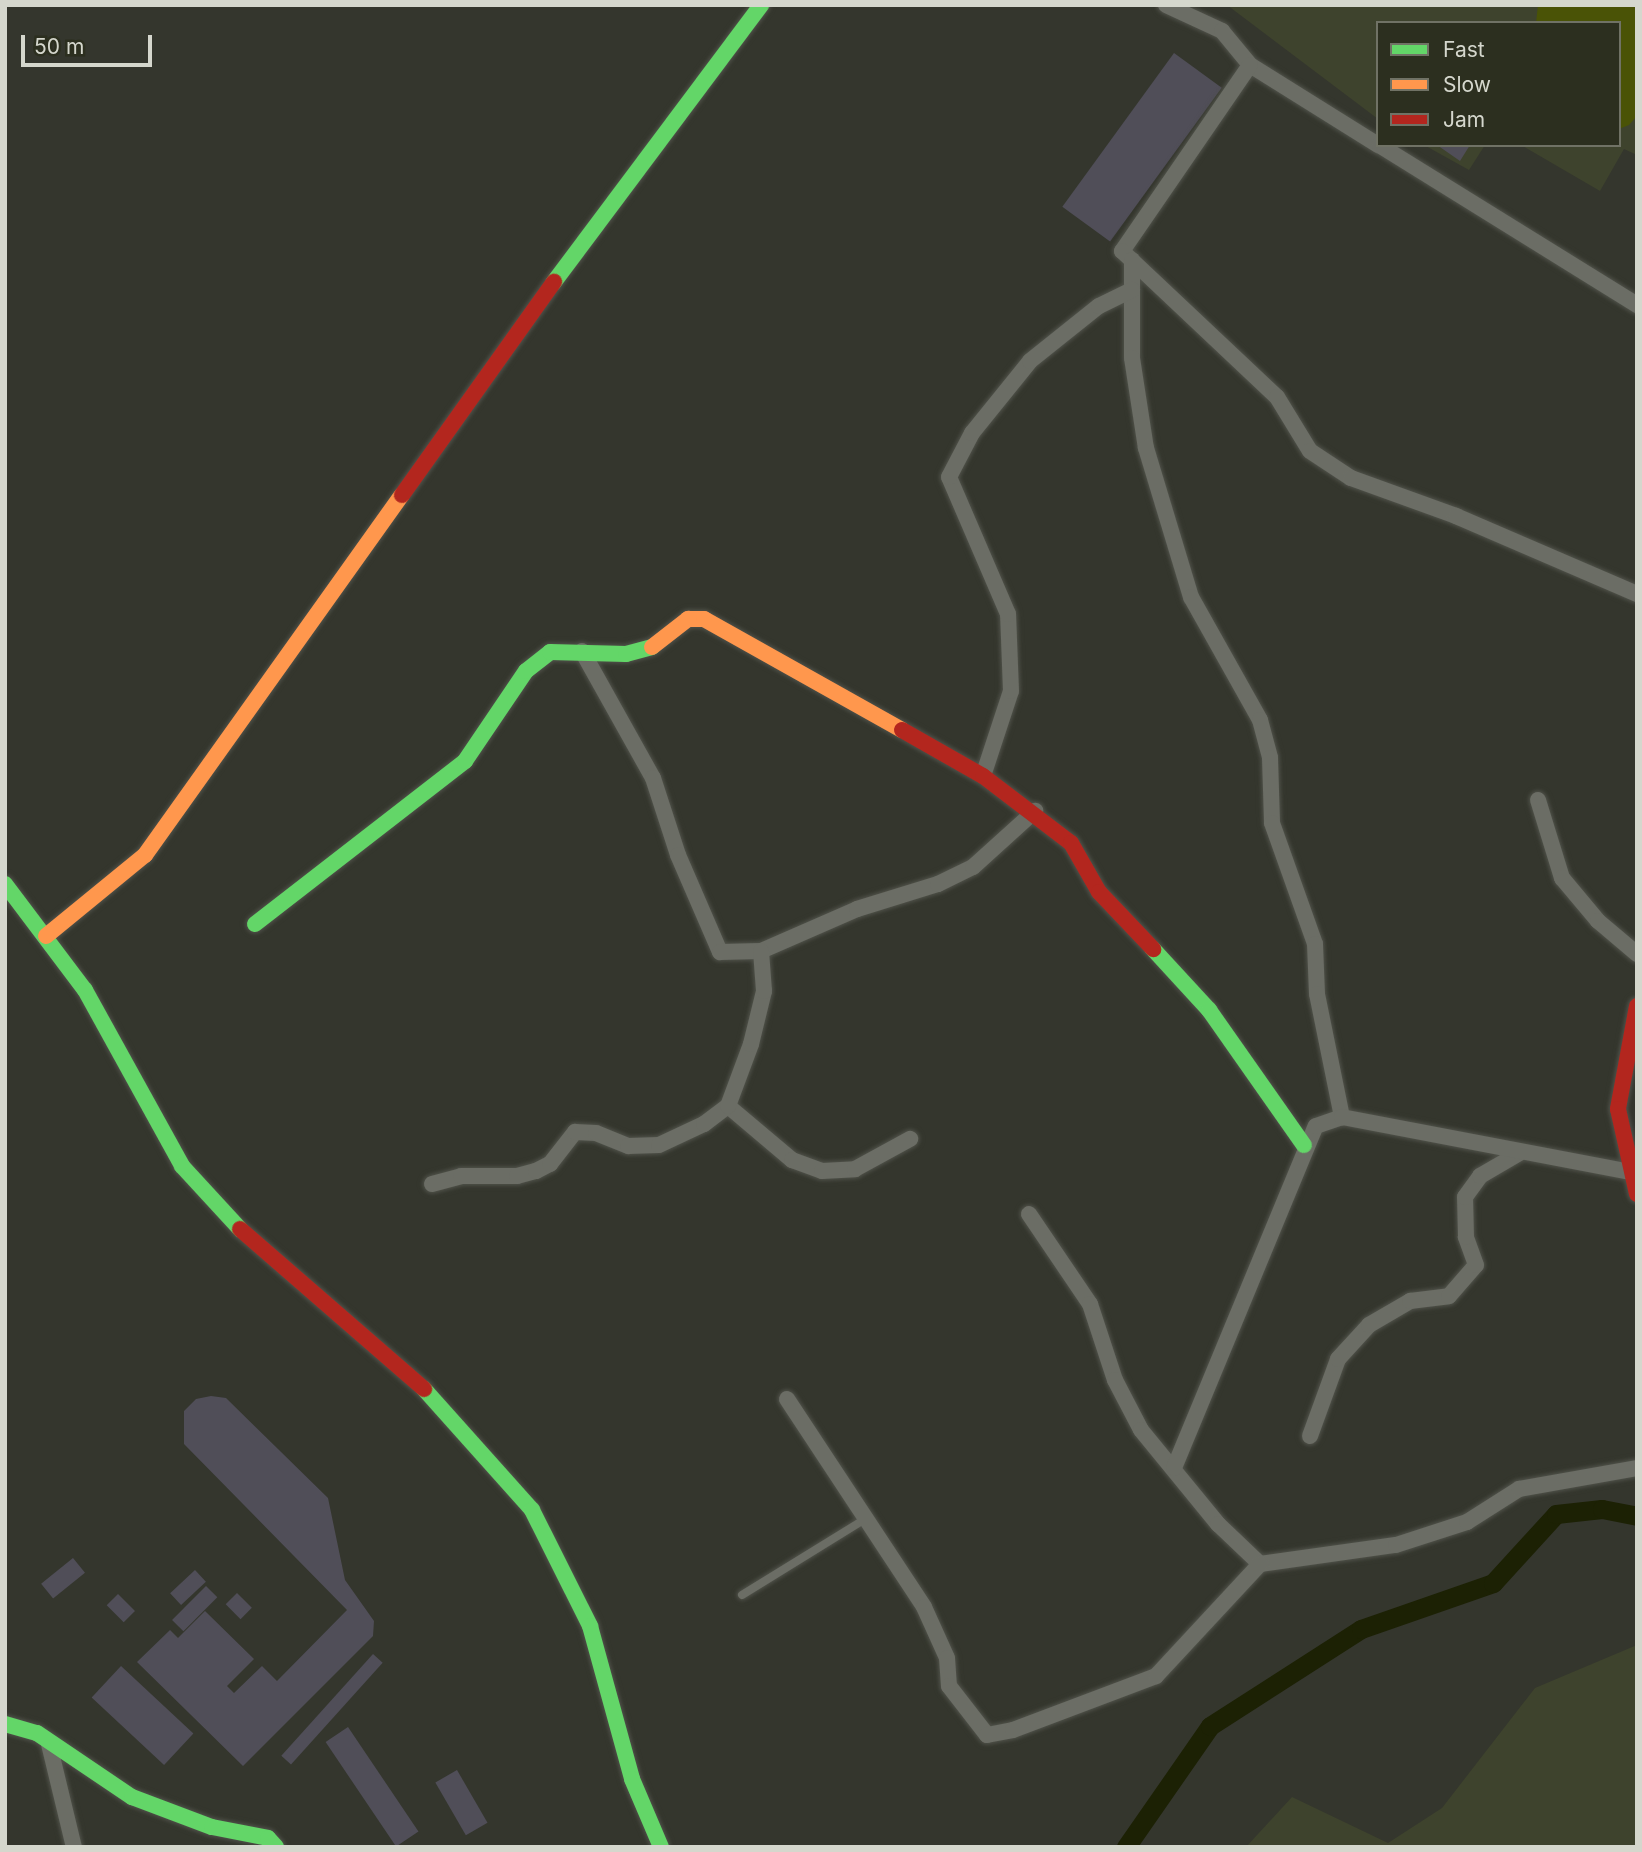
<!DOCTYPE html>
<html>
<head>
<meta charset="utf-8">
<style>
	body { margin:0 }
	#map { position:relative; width:1642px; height:1852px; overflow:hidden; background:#34362d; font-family:Inter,sans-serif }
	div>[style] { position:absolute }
	.built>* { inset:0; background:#3e432d }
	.green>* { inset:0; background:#4a5306 }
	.canal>* { height:19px; margin:-9.5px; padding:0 9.5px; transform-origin:9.5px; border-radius:9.5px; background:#1c2104 }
	.building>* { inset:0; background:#504e58; transform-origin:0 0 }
	.roads { filter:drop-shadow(0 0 2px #50524a) drop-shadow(0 0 2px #50524a) }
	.lane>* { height:8px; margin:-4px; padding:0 4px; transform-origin:4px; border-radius:4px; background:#6b6d65 }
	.street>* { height:16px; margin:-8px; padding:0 8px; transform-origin:8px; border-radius:8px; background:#6b6d65 }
	.fast>* { height:16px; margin:-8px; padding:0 8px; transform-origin:8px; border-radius:8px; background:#63d668 }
	.slow>* { height:16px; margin:-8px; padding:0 8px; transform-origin:8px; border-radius:8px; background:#ff974d }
	.jam>* { height:16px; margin:-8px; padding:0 8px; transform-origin:8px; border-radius:8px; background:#b3261e }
	span { translate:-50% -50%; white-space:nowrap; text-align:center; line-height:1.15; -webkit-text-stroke:6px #2c2f1f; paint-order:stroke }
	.frame { position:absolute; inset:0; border:7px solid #d5d7cd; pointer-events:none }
	.legend { position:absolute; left:1376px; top:21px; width:245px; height:126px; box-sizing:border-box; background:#2c2f1f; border:2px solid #707265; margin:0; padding:9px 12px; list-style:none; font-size:21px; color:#d5d7cd }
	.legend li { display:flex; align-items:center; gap:14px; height:35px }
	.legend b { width:35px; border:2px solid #707265 }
	.scale { position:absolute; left:21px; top:35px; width:131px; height:32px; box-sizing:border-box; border:4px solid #d5d7cd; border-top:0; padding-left:9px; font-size:21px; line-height:24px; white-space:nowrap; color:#d5d7cd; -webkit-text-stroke:5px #2c2f1f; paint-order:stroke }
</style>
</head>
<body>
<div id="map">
	<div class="built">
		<div style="clip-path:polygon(1227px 5px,1637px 5px,1637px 155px,1624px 149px,1600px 191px,1521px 145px,1619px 145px,1619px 23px,1378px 23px,1378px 119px)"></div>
		<div style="clip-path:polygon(1424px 145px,1485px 145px,1469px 170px)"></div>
		<div style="clip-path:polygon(1637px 1645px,1637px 1847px,1246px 1847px,1292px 1797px,1388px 1843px,1442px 1808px,1535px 1688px)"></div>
	</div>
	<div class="green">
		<div style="clip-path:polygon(1538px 5px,1637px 5px,1637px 116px,1629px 125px,1619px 129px,1619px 23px,1536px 23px)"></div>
	</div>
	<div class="canal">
		<div style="left:1126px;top:1847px;width:147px;rotate:-55.2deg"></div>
		<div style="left:1210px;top:1726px;width:179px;rotate:-32.7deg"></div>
		<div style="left:1361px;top:1629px;width:140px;rotate:-19.2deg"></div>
		<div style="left:1493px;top:1583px;width:93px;rotate:-47.6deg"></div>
		<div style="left:1556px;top:1514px;width:46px;rotate:-6.2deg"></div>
		<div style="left:1602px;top:1509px;width:36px;rotate:11deg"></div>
	</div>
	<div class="building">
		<div style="left:1174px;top:53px;width:59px;height:190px;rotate:36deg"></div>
		<div style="clip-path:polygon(1437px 145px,1470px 145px,1460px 161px)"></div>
		<div style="clip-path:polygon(211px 1396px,226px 1398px,328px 1498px,345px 1580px,374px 1621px,373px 1636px,243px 1766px,137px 1662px,170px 1630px,178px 1638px,205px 1611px,254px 1659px,227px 1686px,234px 1693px,262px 1666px,277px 1681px,347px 1610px,184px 1444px,184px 1411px,196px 1399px)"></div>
		<div style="left:73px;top:1558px;width:19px;height:41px;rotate:51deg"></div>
		<div style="left:195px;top:1570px;width:16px;height:34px;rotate:47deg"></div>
		<div style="left:206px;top:1586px;width:16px;height:48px;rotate:45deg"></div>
		<div style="left:237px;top:1593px;width:21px;height:16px;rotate:45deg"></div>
		<div style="left:118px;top:1594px;width:24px;height:16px;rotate:45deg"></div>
		<div style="left:373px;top:1654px;width:13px;height:137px;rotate:42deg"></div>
		<div style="left:121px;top:1666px;width:99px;height:43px;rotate:43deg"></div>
		<div style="left:348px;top:1727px;width:126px;height:27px;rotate:56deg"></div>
		<div style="left:457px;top:1770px;width:61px;height:25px;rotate:60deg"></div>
	</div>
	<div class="roads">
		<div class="lane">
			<div style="left:742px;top:1595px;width:145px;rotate:-31.7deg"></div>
		</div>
		<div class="street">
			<div style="left:1166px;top:5px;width:62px;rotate:24.9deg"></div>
			<div style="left:1222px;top:31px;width:44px;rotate:50.5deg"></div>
			<div style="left:1250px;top:65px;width:151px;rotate:32deg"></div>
			<div style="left:1250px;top:65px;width:226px;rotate:124.5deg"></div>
			<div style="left:1122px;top:251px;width:213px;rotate:43.3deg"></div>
			<div style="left:1277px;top:397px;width:63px;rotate:58.6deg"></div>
			<div style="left:1310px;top:451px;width:49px;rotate:33.4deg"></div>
			<div style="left:1351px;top:478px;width:112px;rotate:19.9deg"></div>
			<div style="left:1456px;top:516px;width:197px;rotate:23.3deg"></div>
			<div style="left:1379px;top:145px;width:304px;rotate:31.8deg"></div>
			<div style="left:1132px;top:260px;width:98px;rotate:90deg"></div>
			<div style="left:1132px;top:358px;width:91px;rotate:81.2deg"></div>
			<div style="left:1146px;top:448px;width:156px;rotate:73.2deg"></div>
			<div style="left:1191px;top:597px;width:141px;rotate:60.7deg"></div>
			<div style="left:1260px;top:720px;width:39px;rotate:75deg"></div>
			<div style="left:1270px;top:758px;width:65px;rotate:88.2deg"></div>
			<div style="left:1272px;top:823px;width:128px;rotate:70.4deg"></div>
			<div style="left:1315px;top:944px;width:50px;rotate:87.7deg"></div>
			<div style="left:1317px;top:994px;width:126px;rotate:78.5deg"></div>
			<div style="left:582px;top:651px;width:145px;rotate:60.8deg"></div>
			<div style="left:653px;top:778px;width:81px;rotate:72deg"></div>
			<div style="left:678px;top:855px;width:106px;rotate:66.6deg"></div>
			<div style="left:720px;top:952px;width:41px;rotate:-1.4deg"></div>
			<div style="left:761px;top:951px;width:105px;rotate:-23.6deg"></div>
			<div style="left:857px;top:909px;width:85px;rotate:-17.2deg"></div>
			<div style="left:938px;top:884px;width:39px;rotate:-26deg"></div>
			<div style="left:973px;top:867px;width:84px;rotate:-42.1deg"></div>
			<div style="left:983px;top:776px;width:89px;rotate:-71.8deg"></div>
			<div style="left:1011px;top:691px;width:77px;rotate:-92.2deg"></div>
			<div style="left:1008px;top:614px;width:149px;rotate:-113.3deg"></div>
			<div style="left:949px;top:477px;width:50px;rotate:-62.4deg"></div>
			<div style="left:972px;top:433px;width:92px;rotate:-51.1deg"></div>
			<div style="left:1030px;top:361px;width:88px;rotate:-38.6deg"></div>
			<div style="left:1099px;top:306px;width:37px;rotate:-26deg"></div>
			<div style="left:1538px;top:800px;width:82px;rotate:72.9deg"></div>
			<div style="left:1562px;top:878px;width:56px;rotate:50.1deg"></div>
			<div style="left:1598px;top:921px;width:51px;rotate:40.2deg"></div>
			<div style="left:728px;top:1106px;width:84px;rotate:40.2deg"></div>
			<div style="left:792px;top:1160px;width:32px;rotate:20deg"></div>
			<div style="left:822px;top:1171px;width:33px;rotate:-3deg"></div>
			<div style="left:855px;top:1169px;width:63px;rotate:-28.6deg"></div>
			<div style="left:432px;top:1184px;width:30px;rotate:-15deg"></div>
			<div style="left:461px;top:1176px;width:56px"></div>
			<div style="left:517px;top:1176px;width:20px;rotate:-15deg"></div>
			<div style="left:536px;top:1171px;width:16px;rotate:-27deg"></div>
			<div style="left:550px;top:1164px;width:41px;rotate:-52deg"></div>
			<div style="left:575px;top:1132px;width:21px;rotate:3deg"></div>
			<div style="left:596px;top:1133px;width:35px;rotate:22deg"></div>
			<div style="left:628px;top:1146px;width:31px;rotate:-2deg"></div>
			<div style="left:659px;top:1145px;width:50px;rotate:-25deg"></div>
			<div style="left:704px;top:1124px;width:30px;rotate:-37deg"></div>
			<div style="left:728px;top:1106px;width:66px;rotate:-69.6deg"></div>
			<div style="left:751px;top:1044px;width:55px;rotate:-76.2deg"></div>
			<div style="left:764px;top:991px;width:40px;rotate:-94.3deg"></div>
			<div style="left:1029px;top:1214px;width:109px;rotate:55.9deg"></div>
			<div style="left:1090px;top:1304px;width:80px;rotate:71.8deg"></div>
			<div style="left:1115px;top:1380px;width:56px;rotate:62.5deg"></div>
			<div style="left:1141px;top:1430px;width:122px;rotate:50.7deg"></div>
			<div style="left:1218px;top:1524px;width:58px;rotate:43.6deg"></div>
			<div style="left:1260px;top:1564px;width:137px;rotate:-8deg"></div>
			<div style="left:1396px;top:1545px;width:75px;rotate:-17.9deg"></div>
			<div style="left:1467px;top:1522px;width:62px;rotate:-32.4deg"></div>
			<div style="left:1519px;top:1489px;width:120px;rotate:-10.1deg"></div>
			<div style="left:787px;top:1399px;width:249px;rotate:56.6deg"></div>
			<div style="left:924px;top:1607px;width:56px;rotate:65.7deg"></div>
			<div style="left:947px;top:1658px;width:28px;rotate:86deg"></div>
			<div style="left:949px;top:1686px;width:62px;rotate:52.2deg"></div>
			<div style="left:987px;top:1735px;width:26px;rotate:-11deg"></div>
			<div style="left:1013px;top:1730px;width:153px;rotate:-20.7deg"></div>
			<div style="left:1156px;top:1676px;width:153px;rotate:-47.1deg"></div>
			<div style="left:1310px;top:1436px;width:82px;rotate:-70deg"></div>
			<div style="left:1338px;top:1359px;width:46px;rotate:-47.6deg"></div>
			<div style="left:1369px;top:1325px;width:48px;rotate:-30.3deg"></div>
			<div style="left:1410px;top:1301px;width:39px;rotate:-7deg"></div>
			<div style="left:1449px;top:1296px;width:41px;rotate:-48.9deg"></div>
			<div style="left:1476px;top:1265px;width:30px;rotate:-110deg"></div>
			<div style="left:1466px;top:1237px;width:40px;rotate:-91.4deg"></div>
			<div style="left:1465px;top:1197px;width:26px;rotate:-54deg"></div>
			<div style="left:1480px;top:1176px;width:48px;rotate:-30.3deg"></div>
			<div style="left:1174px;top:1468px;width:370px;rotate:-67.5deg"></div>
			<div style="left:1316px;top:1126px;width:28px;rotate:-19deg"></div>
			<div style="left:1342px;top:1117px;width:293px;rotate:10.8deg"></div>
			<div style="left:49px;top:1744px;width:106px;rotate:76.4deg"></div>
		</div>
		<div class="fast">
			<div style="left:554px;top:282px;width:346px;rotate:-53.2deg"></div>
			<div style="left:5px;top:884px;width:133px;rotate:53deg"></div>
			<div style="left:85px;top:990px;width:201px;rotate:61.1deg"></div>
			<div style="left:182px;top:1166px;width:86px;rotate:47.4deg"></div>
			<div style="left:255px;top:924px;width:266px;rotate:-37.8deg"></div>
			<div style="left:465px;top:761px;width:109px;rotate:-55.9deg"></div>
			<div style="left:526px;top:671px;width:31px;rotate:-38deg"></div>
			<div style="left:550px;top:652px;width:76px;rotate:1.5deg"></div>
			<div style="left:626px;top:654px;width:27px;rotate:-15deg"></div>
			<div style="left:1153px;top:949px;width:83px;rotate:47.4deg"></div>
			<div style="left:1209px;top:1010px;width:165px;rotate:54.9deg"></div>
			<div style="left:424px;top:1389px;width:162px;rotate:48.2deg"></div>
			<div style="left:532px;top:1510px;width:130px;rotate:63.4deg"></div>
			<div style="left:590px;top:1626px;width:159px;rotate:74.6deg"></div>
			<div style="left:632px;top:1779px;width:74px;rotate:66.9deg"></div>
			<div style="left:5px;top:1724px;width:33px;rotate:16deg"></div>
			<div style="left:37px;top:1733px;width:115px;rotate:34deg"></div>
			<div style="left:132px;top:1797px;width:85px;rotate:20.6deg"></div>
			<div style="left:212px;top:1827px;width:57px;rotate:11.1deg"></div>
			<div style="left:268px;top:1838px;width:12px;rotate:48deg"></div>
		</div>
		<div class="slow">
			<div style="left:652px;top:647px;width:46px;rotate:-37.9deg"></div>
			<div style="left:688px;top:619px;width:16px"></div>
			<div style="left:704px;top:619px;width:227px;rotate:29.3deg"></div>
			<div style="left:46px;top:936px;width:128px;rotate:-39.3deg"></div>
			<div style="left:145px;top:855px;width:442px;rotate:-54.5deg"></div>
		</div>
		<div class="jam">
			<div style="left:402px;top:495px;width:262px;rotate:-54.5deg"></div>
			<div style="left:902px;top:730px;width:93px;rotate:29.6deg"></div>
			<div style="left:983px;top:776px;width:111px;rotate:37.3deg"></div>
			<div style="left:1071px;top:843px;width:56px;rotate:60.3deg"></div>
			<div style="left:1099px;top:892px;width:79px;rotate:46.5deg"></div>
			<div style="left:1637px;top:1006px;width:105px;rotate:100.5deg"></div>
			<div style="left:1618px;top:1109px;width:87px;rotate:77.4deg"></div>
			<div style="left:240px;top:1229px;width:244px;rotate:41deg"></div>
		</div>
	</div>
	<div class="frame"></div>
	<ul class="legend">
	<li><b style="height:9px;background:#63d668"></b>Fast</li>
	<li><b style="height:9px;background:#ff974d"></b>Slow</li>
	<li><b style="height:9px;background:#b3261e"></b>Jam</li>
	</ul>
	<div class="scale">50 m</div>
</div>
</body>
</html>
